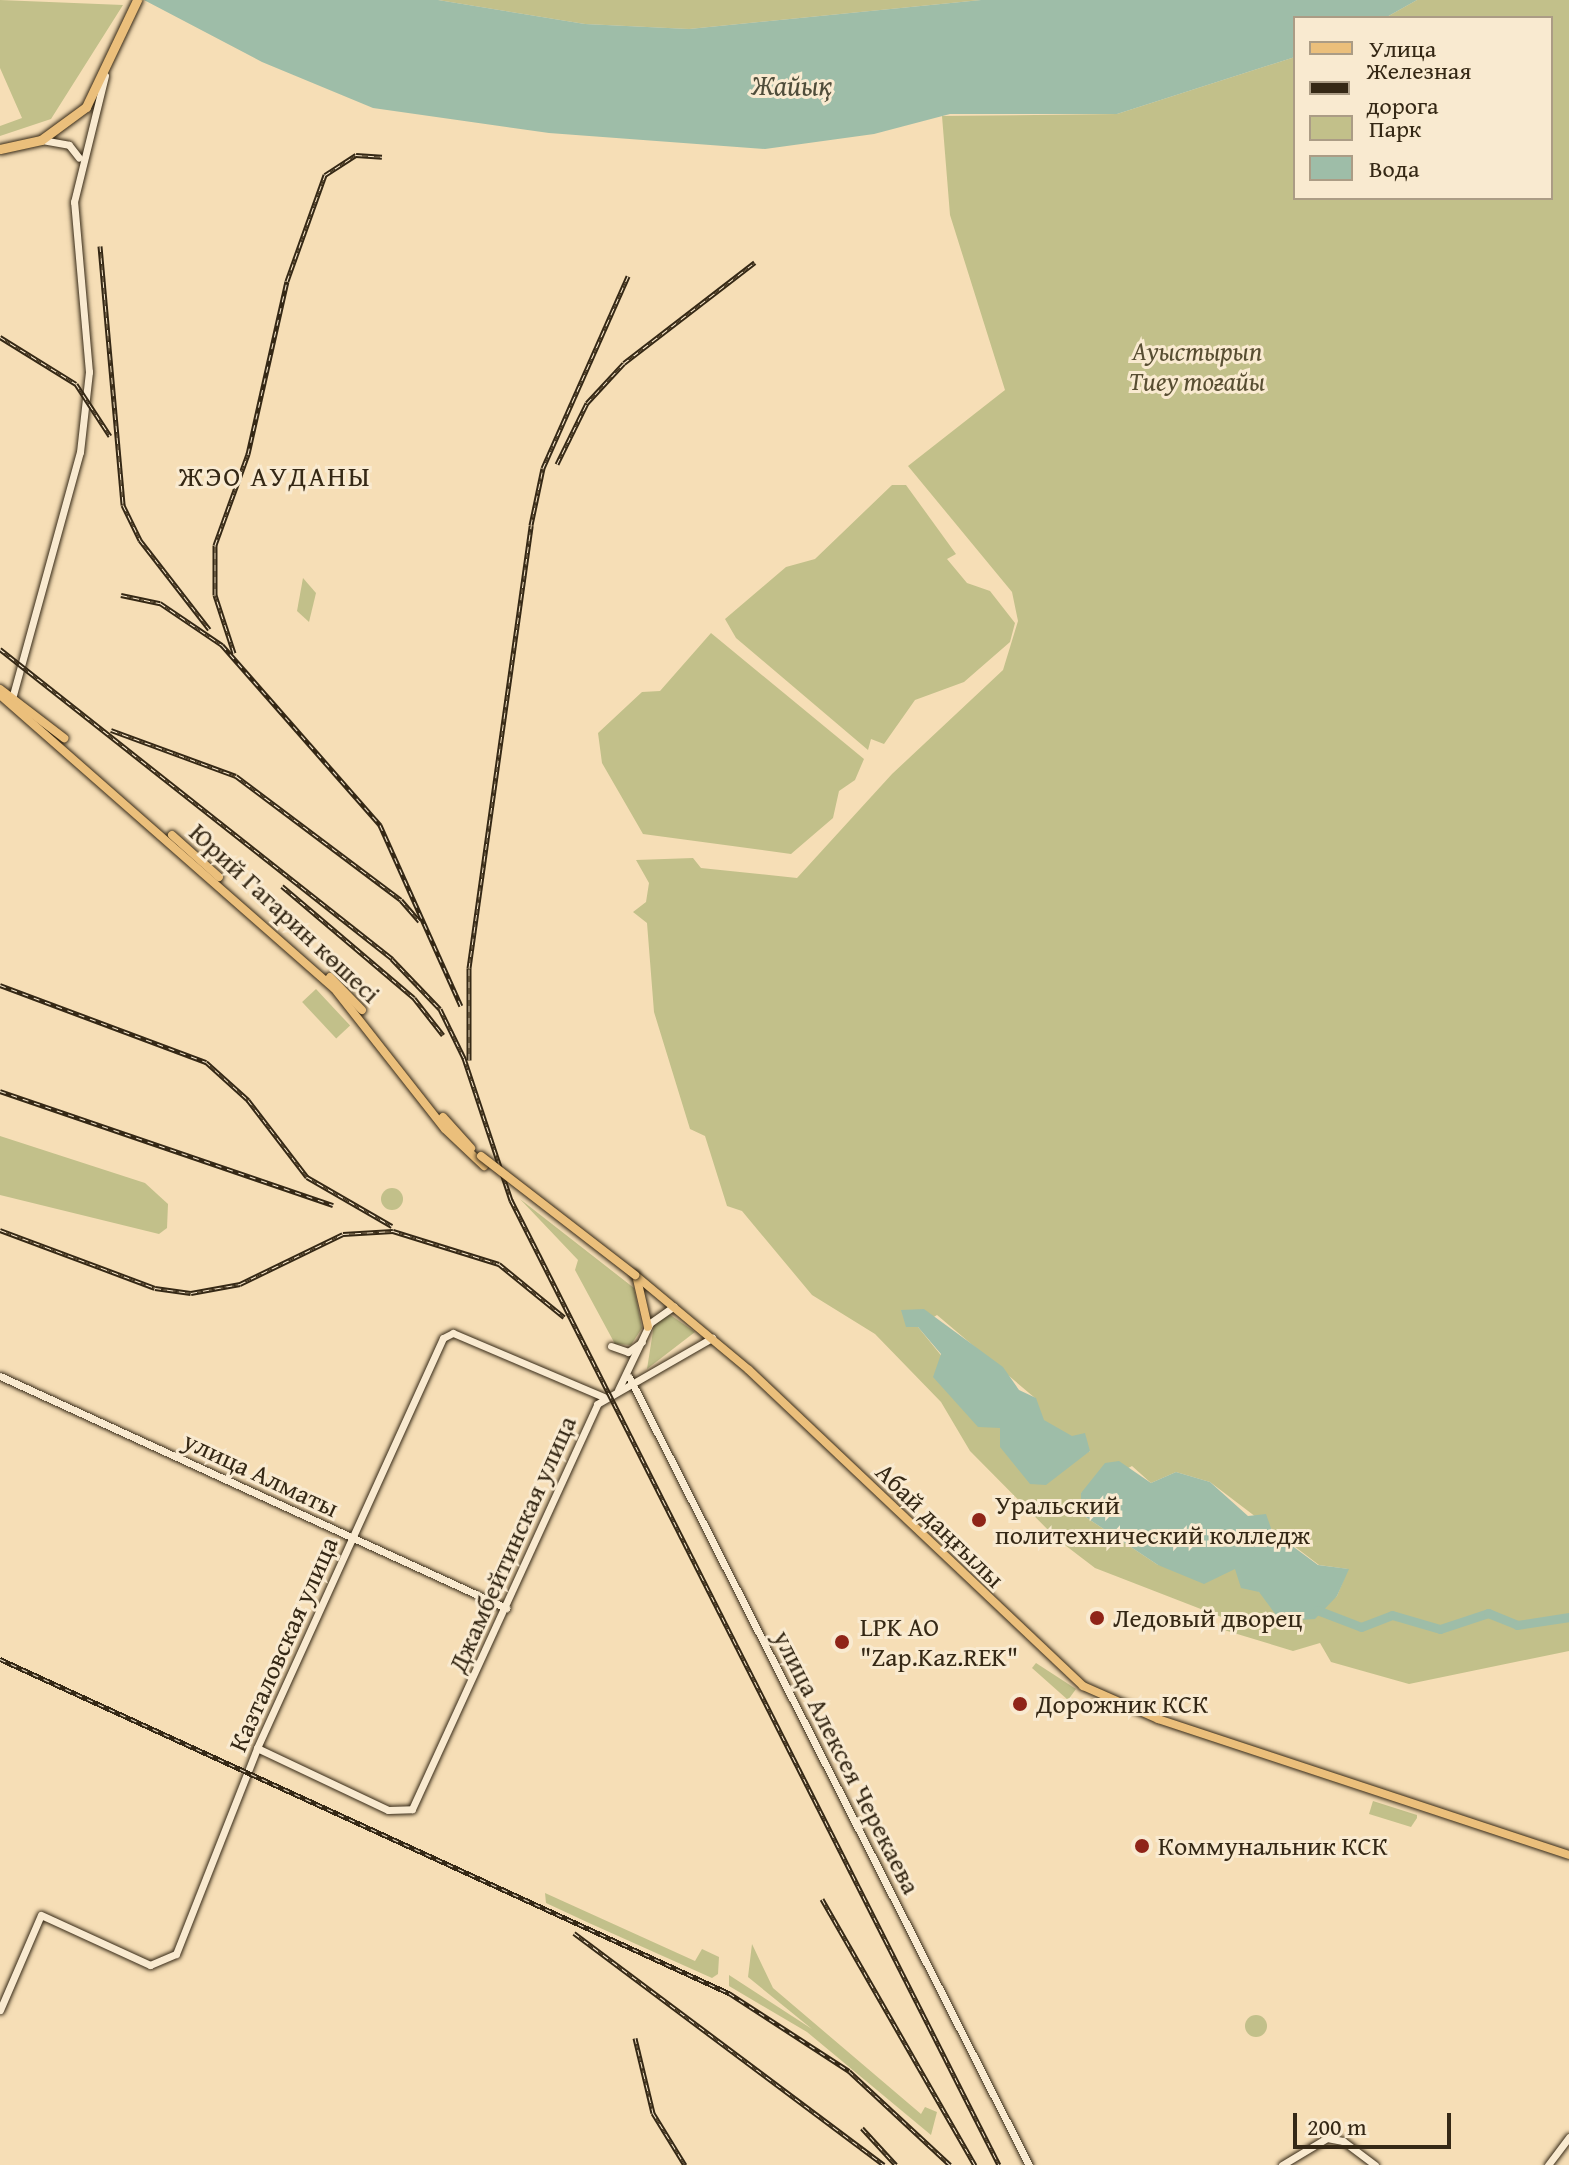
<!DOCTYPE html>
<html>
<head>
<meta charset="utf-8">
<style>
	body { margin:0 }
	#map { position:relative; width:1569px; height:2165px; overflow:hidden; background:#f6deb6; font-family:"Gentium Book Plus",serif }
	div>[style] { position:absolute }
	.green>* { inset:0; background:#c2c08a; transform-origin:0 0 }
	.round { border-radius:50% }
	.water>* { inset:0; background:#9ebda8 }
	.river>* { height:9px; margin:-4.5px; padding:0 4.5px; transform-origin:4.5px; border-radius:4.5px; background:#9ebda8 }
	.roads { filter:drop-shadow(0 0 2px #352815) drop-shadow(0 0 2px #352815) }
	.secondary>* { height:7px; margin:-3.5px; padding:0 3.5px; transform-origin:3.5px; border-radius:3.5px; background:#f9ead0 }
	.primary>* { height:8px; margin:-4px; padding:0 4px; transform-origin:4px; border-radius:4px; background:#ebbf7b }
	.highway>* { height:9px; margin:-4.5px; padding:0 4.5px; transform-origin:4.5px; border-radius:4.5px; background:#ebbf7b }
	.rail>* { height:5px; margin-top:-2.5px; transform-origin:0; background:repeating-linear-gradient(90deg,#f9ead0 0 6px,#352815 0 12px); box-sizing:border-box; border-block:2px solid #352815 }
	.bridges { filter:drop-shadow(0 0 2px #352815) drop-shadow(0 0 2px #352815) }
	.primary-bridge>* { height:8px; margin:-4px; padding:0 4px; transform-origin:4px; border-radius:4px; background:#ebbf7b }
	.dots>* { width:22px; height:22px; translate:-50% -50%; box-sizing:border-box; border:4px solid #f9ead0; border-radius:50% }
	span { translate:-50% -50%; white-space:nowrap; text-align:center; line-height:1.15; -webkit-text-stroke:6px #f9ead0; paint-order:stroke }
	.park-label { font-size:26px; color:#584e32; font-style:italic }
	.street-label { font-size:26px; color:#352815 }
	.poi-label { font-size:26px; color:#352815 }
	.left { translate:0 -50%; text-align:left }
	.water-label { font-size:28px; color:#4f4d3a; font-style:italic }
	.neighbourhood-label { font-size:28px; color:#352815; letter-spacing:2px }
	.legend { position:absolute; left:1293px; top:16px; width:260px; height:184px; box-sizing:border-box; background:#f9ead0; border:2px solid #ab9c85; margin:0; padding:10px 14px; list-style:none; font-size:24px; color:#352815 }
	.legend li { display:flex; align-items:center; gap:16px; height:40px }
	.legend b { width:40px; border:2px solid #ab9c85 }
	.scale { position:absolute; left:1293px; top:2113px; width:158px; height:36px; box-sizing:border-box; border:4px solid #352815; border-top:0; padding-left:10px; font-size:24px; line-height:28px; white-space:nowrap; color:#352815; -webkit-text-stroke:6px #f9ead0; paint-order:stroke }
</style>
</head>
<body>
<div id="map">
	<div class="green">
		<div style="clip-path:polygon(0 0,123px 5px,51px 119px,0 136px,0 126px,22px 118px,0 68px)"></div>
		<div style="clip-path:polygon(438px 0,981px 0,689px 29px,585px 24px)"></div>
		<div style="clip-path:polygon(evenodd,1417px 0,1569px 0,1569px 1651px,1409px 1684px,1331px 1662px,1320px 1643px,1293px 1651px,1224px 1630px,1224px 1618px,1095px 1568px,1057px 1539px,970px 1451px,941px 1402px,875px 1334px,812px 1295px,742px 1211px,727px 1206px,705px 1136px,690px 1129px,654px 1012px,647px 923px,633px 912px,646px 902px,649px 883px,636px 860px,693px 858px,701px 868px,797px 878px,892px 774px,1003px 670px,1018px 621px,1012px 592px,908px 466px,1005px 390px,950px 215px,942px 116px,1117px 114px,1295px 57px,1295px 198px,1551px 198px,1551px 18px,1385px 18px,1417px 0,937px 1315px,1035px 1398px,1043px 1420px,1090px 1451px,1078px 1458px,1000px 1428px,918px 1327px,937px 1315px,1417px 0,1132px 1466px,1151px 1483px,1176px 1472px,1210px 1482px,1319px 1565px,1348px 1569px,1337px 1596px,1317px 1610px,1259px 1592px,1235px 1568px,1158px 1565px,1081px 1514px,1081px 1493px,1132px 1466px)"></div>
		<div style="clip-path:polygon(892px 485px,906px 485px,956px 554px,947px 559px,967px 583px,990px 591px,1015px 623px,1010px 642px,964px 682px,915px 700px,884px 744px,871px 739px,868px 750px,736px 638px,725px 619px,786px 567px,815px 559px)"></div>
		<div style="clip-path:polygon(303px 578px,316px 593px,309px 622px,297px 611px)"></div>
		<div style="clip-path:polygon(711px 633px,864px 759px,855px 780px,839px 791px,833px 818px,791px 854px,643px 834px,602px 763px,598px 733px,642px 692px,660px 691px)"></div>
		<div style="left:316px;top:989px;width:50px;height:19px;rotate:47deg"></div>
		<div style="clip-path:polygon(0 1136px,145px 1183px,168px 1204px,167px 1228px,159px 1234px,0 1195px)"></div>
		<div class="round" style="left:381px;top:1188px;width:22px;height:22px"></div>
		<div style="clip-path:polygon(520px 1199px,634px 1288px,642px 1328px,631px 1345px,615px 1344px,575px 1270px,578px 1260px)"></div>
		<div style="clip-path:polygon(669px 1314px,695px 1332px,647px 1369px,654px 1325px)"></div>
		<div style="clip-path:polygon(1036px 1663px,1076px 1689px,1068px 1700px,1032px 1668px)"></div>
		<div style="clip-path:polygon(1373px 1801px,1417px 1815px,1417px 1818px,1411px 1827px,1369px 1814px)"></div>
		<div style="clip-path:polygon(545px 1893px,695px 1961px,702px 1949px,719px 1957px,718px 1974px,712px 1978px,589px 1923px,546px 1903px)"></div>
		<div style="clip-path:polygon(752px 1944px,773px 1988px,921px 2114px,925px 2107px,937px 2112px,931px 2135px,807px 2032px,729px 1986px,729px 1975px,812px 2029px,748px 1977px)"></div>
		<div class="round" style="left:1245px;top:2015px;width:22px;height:22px"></div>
	</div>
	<div class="water">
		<div style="clip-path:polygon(144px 0,438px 0,585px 24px,689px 29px,981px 0,1417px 0,1385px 18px,1295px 18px,1295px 57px,1117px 114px,950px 114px,874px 134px,765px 149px,549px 133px,373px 108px,262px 62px)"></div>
		<div style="clip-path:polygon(924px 1309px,1003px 1367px,1019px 1390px,1036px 1398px,1044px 1420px,1072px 1436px,1085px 1433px,1090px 1451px,1046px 1485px,1030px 1484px,1000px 1447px,1000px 1428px,978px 1427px,933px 1377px,941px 1354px,918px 1327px,906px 1327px,901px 1310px)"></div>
		<div style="clip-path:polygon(1119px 1461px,1151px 1483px,1176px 1472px,1210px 1482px,1248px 1516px,1266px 1514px,1272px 1531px,1318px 1565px,1349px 1569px,1337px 1596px,1315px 1619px,1299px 1620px,1276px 1615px,1259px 1592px,1241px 1588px,1235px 1569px,1204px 1584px,1158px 1565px,1081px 1514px,1081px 1493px,1105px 1463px)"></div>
	</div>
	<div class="river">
		<div style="left:1317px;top:1610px;width:47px;rotate:21.1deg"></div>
		<div style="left:1361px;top:1627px;width:33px;rotate:-21deg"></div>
		<div style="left:1392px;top:1615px;width:50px;rotate:16.3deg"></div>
		<div style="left:1440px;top:1629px;width:51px;rotate:-18.4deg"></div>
		<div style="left:1488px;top:1613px;width:31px;rotate:22deg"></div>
		<div style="left:1517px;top:1625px;width:53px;rotate:-8.7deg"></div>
	</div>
	<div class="roads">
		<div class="secondary">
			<div style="left:42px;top:140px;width:27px;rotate:10deg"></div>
			<div style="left:69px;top:145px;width:16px;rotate:52deg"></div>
			<div style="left:13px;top:695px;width:252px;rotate:-74.6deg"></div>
			<div style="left:80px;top:452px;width:81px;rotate:-83.6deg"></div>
			<div style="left:89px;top:372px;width:171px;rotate:-95deg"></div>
			<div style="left:74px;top:202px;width:130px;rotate:-76.2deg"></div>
			<div style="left:611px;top:1346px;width:18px;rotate:19deg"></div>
			<div style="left:628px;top:1352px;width:17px;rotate:-36deg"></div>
			<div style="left:0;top:1376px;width:557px;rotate:24.63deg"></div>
			<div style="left:629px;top:1377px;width:884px;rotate:63.09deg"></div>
			<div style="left:618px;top:1390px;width:74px;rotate:-64.5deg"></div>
			<div style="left:650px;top:1323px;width:29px;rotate:-35deg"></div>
			<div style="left:257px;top:1748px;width:145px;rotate:25.3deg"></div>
			<div style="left:388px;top:1810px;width:24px;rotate:-2deg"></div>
			<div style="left:412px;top:1809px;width:445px;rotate:-65.4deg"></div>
			<div style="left:597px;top:1404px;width:133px;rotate:-29.9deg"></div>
			<div style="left:0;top:2010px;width:103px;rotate:-66.7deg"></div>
			<div style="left:41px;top:1915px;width:120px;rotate:24.6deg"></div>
			<div style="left:150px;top:1965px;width:28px;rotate:-23deg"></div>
			<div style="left:176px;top:1954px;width:221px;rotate:-68.5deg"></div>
			<div style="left:257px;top:1748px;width:450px;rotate:-65.6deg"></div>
			<div style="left:443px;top:1338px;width:11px;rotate:-27deg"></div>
			<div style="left:453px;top:1333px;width:164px;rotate:23deg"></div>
			<div style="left:1282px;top:2165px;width:52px;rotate:-31deg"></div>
			<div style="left:1327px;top:2138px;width:16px;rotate:11deg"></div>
			<div style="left:1343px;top:2141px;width:40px;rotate:37deg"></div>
			<div style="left:1548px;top:2165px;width:35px;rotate:-53deg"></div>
		</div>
		<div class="primary">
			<div style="left:0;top:689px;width:81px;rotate:37.4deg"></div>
			<div style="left:0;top:695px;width:444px;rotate:41.3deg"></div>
			<div style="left:334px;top:988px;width:179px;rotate:51.8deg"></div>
			<div style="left:445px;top:1129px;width:54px;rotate:43.5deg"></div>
			<div style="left:172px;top:835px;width:63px;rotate:41.8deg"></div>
			<div style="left:330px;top:977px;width:46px;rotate:45.9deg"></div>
			<div style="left:443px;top:1117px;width:42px;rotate:47.9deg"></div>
			<div style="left:635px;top:1275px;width:148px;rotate:39.8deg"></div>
			<div style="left:749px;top:1370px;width:460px;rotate:43.4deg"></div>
			<div style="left:1083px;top:1686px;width:82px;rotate:23.7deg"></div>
			<div style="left:1158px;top:1719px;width:433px;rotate:18.3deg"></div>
			<div style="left:637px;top:1279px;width:49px;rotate:77.1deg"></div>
		</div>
		<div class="highway">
			<div style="left:0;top:149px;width:42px;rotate:-12.4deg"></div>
			<div style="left:41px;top:140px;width:56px;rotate:-36.3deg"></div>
			<div style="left:86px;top:107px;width:119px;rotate:-64.5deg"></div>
		</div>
	</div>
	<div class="rail">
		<div style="left:100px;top:246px;width:260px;rotate:84.9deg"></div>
		<div style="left:123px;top:505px;width:39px;rotate:64deg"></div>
		<div style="left:140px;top:540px;width:113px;rotate:52.2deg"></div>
		<div style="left:0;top:337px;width:89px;rotate:31.7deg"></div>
		<div style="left:76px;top:384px;width:62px;rotate:56.8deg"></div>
		<div style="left:557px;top:464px;width:68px;rotate:-63.8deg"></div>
		<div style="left:587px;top:403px;width:54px;rotate:-47.2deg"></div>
		<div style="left:624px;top:363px;width:165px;rotate:-37.6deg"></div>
		<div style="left:121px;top:595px;width:40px;rotate:12deg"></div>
		<div style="left:160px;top:603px;width:75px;rotate:34.1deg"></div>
		<div style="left:222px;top:645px;width:240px;rotate:48.7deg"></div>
		<div style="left:380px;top:825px;width:198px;rotate:65.9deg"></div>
		<div style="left:0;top:649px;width:500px;rotate:38.3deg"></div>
		<div style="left:392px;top:959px;width:69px;rotate:46.2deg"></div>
		<div style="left:440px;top:1009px;width:55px;rotate:63.9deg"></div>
		<div style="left:464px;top:1058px;width:150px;rotate:71.7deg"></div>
		<div style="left:511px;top:1200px;width:1081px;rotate:63.17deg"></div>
		<div style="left:234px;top:653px;width:61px;rotate:-108.1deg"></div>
		<div style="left:215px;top:595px;width:50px;rotate:-90deg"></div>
		<div style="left:215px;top:545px;width:97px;rotate:-70.1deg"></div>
		<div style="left:248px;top:454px;width:177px;rotate:-77.3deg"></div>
		<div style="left:287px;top:281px;width:113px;rotate:-70.3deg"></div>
		<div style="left:325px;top:175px;width:37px;rotate:-33deg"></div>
		<div style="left:356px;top:155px;width:26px;rotate:4deg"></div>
		<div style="left:111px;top:730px;width:133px;rotate:20.2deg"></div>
		<div style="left:236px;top:776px;width:206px;rotate:36.9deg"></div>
		<div style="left:401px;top:900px;width:28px;rotate:49deg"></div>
		<div style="left:282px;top:886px;width:173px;rotate:40.3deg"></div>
		<div style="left:414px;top:998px;width:47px;rotate:51.9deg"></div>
		<div style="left:0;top:985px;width:220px;rotate:20.5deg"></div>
		<div style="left:206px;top:1062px;width:57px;rotate:42.1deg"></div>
		<div style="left:248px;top:1100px;width:97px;rotate:52.5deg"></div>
		<div style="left:307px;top:1177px;width:98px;rotate:30deg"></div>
		<div style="left:469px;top:1060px;width:92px;rotate:-90deg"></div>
		<div style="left:469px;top:968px;width:447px;rotate:-82deg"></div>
		<div style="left:531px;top:525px;width:58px;rotate:-78.1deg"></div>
		<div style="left:543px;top:468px;width:210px;rotate:-66.1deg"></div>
		<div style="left:0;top:1091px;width:352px;rotate:18.9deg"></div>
		<div style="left:0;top:1230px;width:165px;rotate:20.5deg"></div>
		<div style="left:155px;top:1288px;width:36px;rotate:8deg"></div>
		<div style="left:191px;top:1293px;width:50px;rotate:-10.4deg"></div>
		<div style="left:240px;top:1284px;width:114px;rotate:-25.9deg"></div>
		<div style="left:343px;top:1234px;width:50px;rotate:-3.4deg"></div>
		<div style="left:393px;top:1231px;width:111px;rotate:17.3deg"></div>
		<div style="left:499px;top:1264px;width:84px;rotate:39.2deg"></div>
		<div style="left:0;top:1659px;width:802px;rotate:24.62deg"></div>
		<div style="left:729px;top:1993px;width:143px;rotate:33deg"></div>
		<div style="left:849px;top:2071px;width:138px;rotate:42.9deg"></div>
		<div style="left:822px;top:1899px;width:307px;rotate:60.1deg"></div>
		<div style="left:574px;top:1933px;width:387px;rotate:36.8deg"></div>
		<div style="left:635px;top:2038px;width:77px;rotate:76.5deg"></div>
		<div style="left:653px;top:2113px;width:61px;rotate:58.4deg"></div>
		<div style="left:862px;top:2128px;width:50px;rotate:47.4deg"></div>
	</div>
	<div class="bridges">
		<div class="primary-bridge">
			<div style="left:481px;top:1156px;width:195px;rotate:37.7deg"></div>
		</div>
	</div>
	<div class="dots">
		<div style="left:979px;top:1520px;background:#8f2418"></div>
		<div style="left:1097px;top:1618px;background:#8f2418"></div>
		<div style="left:842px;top:1642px;background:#8f2418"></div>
		<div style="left:1020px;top:1704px;background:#8f2418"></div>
		<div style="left:1142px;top:1846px;background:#8f2418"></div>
	</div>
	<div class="park-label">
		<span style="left:1197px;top:366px">Ауыстырып<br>Тиеу тоғайы</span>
	</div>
	<div class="street-label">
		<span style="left:285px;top:913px;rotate:43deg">Юрий Гагарин көшесі</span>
		<span style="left:261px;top:1474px;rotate:25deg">улица Алматы</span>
		<span style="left:940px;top:1525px;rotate:44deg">Абай даңғылы</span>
		<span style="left:512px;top:1544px;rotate:-66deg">Джамбейтинская улица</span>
		<span style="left:283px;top:1644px;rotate:-66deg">Казталовская улица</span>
		<span style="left:847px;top:1762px;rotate:63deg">улица Алексея Черекаева</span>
	</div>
	<div class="poi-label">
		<span class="left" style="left:995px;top:1520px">Уральский<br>политехнический колледж</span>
		<span class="left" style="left:1113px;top:1618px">Ледовый дворец</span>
		<span class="left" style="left:860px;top:1642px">LPK AO<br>"Zap.Kaz.REK"</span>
		<span class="left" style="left:1036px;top:1704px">Дорожник КСК</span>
		<span class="left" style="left:1158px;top:1846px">Коммунальник КСК</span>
	</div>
	<div class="water-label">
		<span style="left:792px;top:85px">Жайық</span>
	</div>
	<div class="neighbourhood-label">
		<span style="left:275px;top:476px">ЖЭО АУДАНЫ</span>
	</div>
	<ul class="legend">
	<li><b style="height:10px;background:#ebbf7b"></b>Улица</li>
	<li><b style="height:10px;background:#352815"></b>Железная дорога</li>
	<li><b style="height:22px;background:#c2c08a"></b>Парк</li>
	<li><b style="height:22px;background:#9ebda8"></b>Вода</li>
	</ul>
	<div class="scale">200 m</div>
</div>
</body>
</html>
